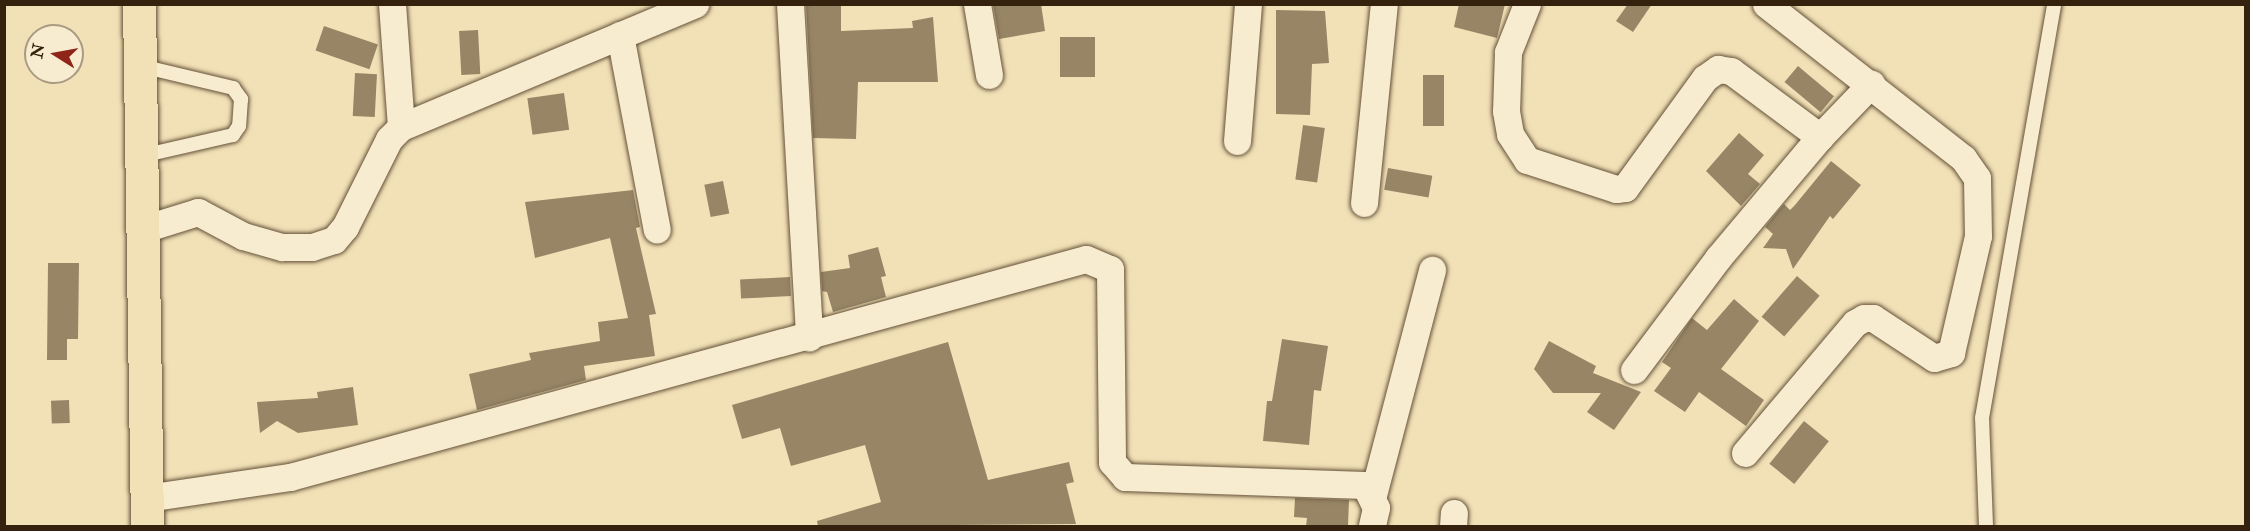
<!DOCTYPE html>
<html>
<head>
<meta charset="utf-8">
<style>
	body { margin:0 }
	#map { position:relative; width:2250px; height:531px; overflow:hidden; background:#f2e1b7; font-family:"IM FELL Double Pica",serif }
	div>[style] { position:absolute }
	.building>* { inset:0; background:#978566; transform-origin:0 0 }
	.roads { filter:drop-shadow(0 0 2px #645138) drop-shadow(0 0 2px #645138) }
	.lane>* { height:14px; margin:-7px; padding:0 7px; transform-origin:7px; border-radius:7px; background:#f7ecd0 }
	.street>* { height:27px; margin:-13.5px; padding:0 13.5px; transform-origin:13.5px; border-radius:13.5px; background:#f7ecd0 }
	.primary>* { height:33px; margin:-16.5px; padding:0 16.5px; transform-origin:16.5px; border-radius:16.5px; background:#f2e1b7 }
	span { translate:-50% -50%; white-space:nowrap; text-align:center; line-height:1.15; -webkit-text-stroke:4.5px #f7ecd0; paint-order:stroke }
	.frame { position:absolute; inset:0; border:6px solid #34210e; pointer-events:none }
	.north { position:absolute; left:24px; top:24px; width:60px; height:60px; box-sizing:border-box; background:#f7ecd0; border:2px solid #a99b82; border-radius:50%; rotate:281deg; font-size:16px; font-weight:700; line-height:24px; text-align:center; color:#34210e }
	.north::after { content:''; display:block; margin:auto; width:21px; height:27px; background:#8f2418; clip-path:polygon(50% 0,100% 100%,50% 72%,0 100%) }
</style>
</head>
<body>
<div id="map">
	<div class="building">
		<div style="clip-path:polygon(806px 4px,841px 4px,841px 31px,913px 28px,912px 21px,933px 17px,938px 82px,858px 82px,856px 139px,813px 138px)"></div>
		<div style="clip-path:polygon(993px 4px,1041px 4px,1045px 31px,999px 39px)"></div>
		<div style="clip-path:polygon(1459px 4px,1505px 4px,1497px 38px,1454px 27px)"></div>
		<div style="clip-path:polygon(1628px 4px,1652px 4px,1633px 32px,1616px 21px)"></div>
		<div style="clip-path:polygon(1276px 10px,1325px 11px,1329px 63px,1312px 64px,1310px 115px,1276px 114px)"></div>
		<div style="left:324px;top:26px;width:57px;height:26px;rotate:19deg"></div>
		<div style="left:478px;top:30px;width:44px;height:19px;rotate:87deg"></div>
		<div style="left:1095px;top:37px;width:40px;height:35px;rotate:90deg"></div>
		<div style="left:1798px;top:66px;width:47px;height:21px;rotate:40deg"></div>
		<div style="left:355px;top:73px;width:22px;height:43px;rotate:3deg"></div>
		<div style="left:1423px;top:75px;width:21px;height:51px"></div>
		<div style="left:564px;top:93px;width:37px;height:37px;rotate:82deg"></div>
		<div style="left:1303px;top:125px;width:22px;height:55px;rotate:8deg"></div>
		<div style="clip-path:polygon(1739px 133px,1764px 155px,1748px 174px,1760px 184px,1741px 206px,1706px 171px)"></div>
		<div style="clip-path:polygon(1831px 161px,1861px 185px,1833px 219px,1830px 216px,1793px 269px,1786px 249px,1763px 248px,1773px 234px,1765px 227px,1784px 204px,1790px 210px,1795px 205px)"></div>
		<div style="left:1388px;top:168px;width:45px;height:22px;rotate:10deg"></div>
		<div style="left:723px;top:181px;width:33px;height:19px;rotate:79deg"></div>
		<div style="clip-path:polygon(633px 190px,640px 227px,636px 228px,656px 314px,649px 315px,655px 356px,584px 366px,586px 380px,477px 410px,469px 374px,531px 360px,529px 353px,600px 341px,598px 322px,628px 318px,610px 238px,535px 258px,525px 202px)"></div>
		<div style="clip-path:polygon(878px 247px,886px 276px,881px 277px,886px 297px,833px 312px,827px 292px,822px 291px,821px 272px,850px 268px,848px 255px)"></div>
		<div style="clip-path:polygon(48px 263px,79px 263px,78px 339px,67px 339px,67px 360px,47px 360px)"></div>
		<div style="left:1797px;top:276px;width:30px;height:54px;rotate:41deg"></div>
		<div style="left:790px;top:277px;width:19px;height:50px;rotate:87deg"></div>
		<div style="clip-path:polygon(1734px 299px,1759px 321px,1721px 369px,1764px 400px,1746px 426px,1699px 392px,1685px 412px,1654px 391px,1671px 368px,1662px 362px,1692px 318px,1707px 330px)"></div>
		<div style="clip-path:polygon(1282px 339px,1328px 346px,1321px 391px,1314px 390px,1309px 445px,1263px 441px,1267px 401px,1272px 401px)"></div>
		<div style="clip-path:polygon(1549px 341px,1596px 366px,1593px 373px,1641px 392px,1614px 430px,1587px 412px,1601px 393px,1553px 393px,1534px 369px)"></div>
		<div style="clip-path:polygon(948px 342px,988px 480px,1069px 462px,1074px 482px,1066px 484px,1076px 524px,818px 526px,817px 521px,881px 502px,865px 445px,791px 466px,780px 428px,742px 439px,732px 405px)"></div>
		<div style="clip-path:polygon(353px 387px,358px 425px,298px 433px,277px 421px,260px 433px,257px 402px,318px 398px,317px 392px)"></div>
		<div style="left:69px;top:400px;width:23px;height:18px;rotate:88deg"></div>
		<div style="left:1804px;top:421px;width:32px;height:55px;rotate:39deg"></div>
		<div style="clip-path:polygon(1295px 498px,1349px 500px,1348px 526px,1306px 526px,1307px 518px,1294px 517px)"></div>
	</div>
	<div class="roads">
		<div class="lane">
			<div style="left:141px;top:66px;width:95px;rotate:13.4deg"></div>
			<div style="left:233px;top:88px;width:14px;rotate:54deg"></div>
			<div style="left:241px;top:99px;width:27px;rotate:94deg"></div>
			<div style="left:239px;top:126px;width:11px;rotate:124deg"></div>
			<div style="left:233px;top:135px;width:94px;rotate:167.1deg"></div>
			<div style="left:1986px;top:526px;width:108px;rotate:-92.1deg"></div>
			<div style="left:1982px;top:418px;width:420px;rotate:-80.1deg"></div>
		</div>
		<div class="street">
			<div style="left:392px;top:4px;width:123px;rotate:85.8deg"></div>
			<div style="left:790px;top:4px;width:334px;rotate:86.7deg"></div>
			<div style="left:977px;top:4px;width:72px;rotate:80.4deg"></div>
			<div style="left:1527px;top:4px;width:52px;rotate:111.6deg"></div>
			<div style="left:1508px;top:52px;width:59px;rotate:91.9deg"></div>
			<div style="left:1506px;top:111px;width:23px;rotate:80deg"></div>
			<div style="left:1510px;top:134px;width:31px;rotate:57deg"></div>
			<div style="left:1527px;top:160px;width:94px;rotate:18deg"></div>
			<div style="left:1616px;top:189px;width:9px;rotate:-6deg"></div>
			<div style="left:1625px;top:188px;width:136px;rotate:-54deg"></div>
			<div style="left:1705px;top:78px;width:16px;rotate:-35deg"></div>
			<div style="left:1718px;top:69px;width:13px;rotate:9deg"></div>
			<div style="left:1731px;top:71px;width:111px;rotate:36.6deg"></div>
			<div style="left:620px;top:35px;width:198px;rotate:79.3deg"></div>
			<div style="left:1237px;top:141px;width:137px;rotate:-85.4deg"></div>
			<div style="left:1364px;top:203px;width:200px;rotate:-84.3deg"></div>
			<div style="left:140px;top:230px;width:61px;rotate:-17.2deg"></div>
			<div style="left:198px;top:212px;width:51px;rotate:28.1deg"></div>
			<div style="left:243px;top:236px;width:41px;rotate:15.8deg"></div>
			<div style="left:282px;top:247px;width:30px"></div>
			<div style="left:312px;top:247px;width:23px;rotate:-18deg"></div>
			<div style="left:334px;top:240px;width:17px;rotate:-50deg"></div>
			<div style="left:345px;top:227px;width:98px;rotate:-63.4deg"></div>
			<div style="left:389px;top:139px;width:17px;rotate:-45deg"></div>
			<div style="left:401px;top:127px;width:319px;rotate:-22.7deg"></div>
			<div style="left:1634px;top:370px;width:140px;rotate:-53.1deg"></div>
			<div style="left:1718px;top:258px;width:158px;rotate:-49.9deg"></div>
			<div style="left:1820px;top:137px;width:74px;rotate:-46.1deg"></div>
			<div style="left:1745px;top:453px;width:170px;rotate:-49.8deg"></div>
			<div style="left:1855px;top:323px;width:10px;rotate:-29deg"></div>
			<div style="left:1864px;top:318px;width:9px"></div>
			<div style="left:1873px;top:318px;width:73px;rotate:33.3deg"></div>
			<div style="left:1934px;top:358px;width:18px;rotate:-16deg"></div>
			<div style="left:1951px;top:353px;width:120px;rotate:-77deg"></div>
			<div style="left:1978px;top:236px;width:58px;rotate:-91deg"></div>
			<div style="left:1977px;top:178px;width:24px;rotate:-125deg"></div>
			<div style="left:1963px;top:158px;width:250px;rotate:-142deg"></div>
			<div style="left:1373px;top:495px;width:233px;rotate:-75.3deg"></div>
			<div style="left:147px;top:498px;width:145px;rotate:-8.4deg"></div>
			<div style="left:290px;top:477px;width:825px;rotate:-15.32deg"></div>
			<div style="left:1086px;top:259px;width:26px;rotate:23deg"></div>
			<div style="left:1110px;top:269px;width:193px;rotate:89.4deg"></div>
			<div style="left:1112px;top:462px;width:20px;rotate:49deg"></div>
			<div style="left:1125px;top:477px;width:240px;rotate:1.9deg"></div>
			<div style="left:1365px;top:485px;width:25px;rotate:64deg"></div>
			<div style="left:1376px;top:508px;width:18px;rotate:103deg"></div>
			<div style="left:1453px;top:526px;width:13px;rotate:-86deg"></div>
		</div>
		<div class="primary">
			<div style="left:139px;top:4px;width:522px;rotate:89.12deg"></div>
		</div>
	</div>
	<div class="frame"></div>
	<div class="north">N</div>
</div>
</body>
</html>
